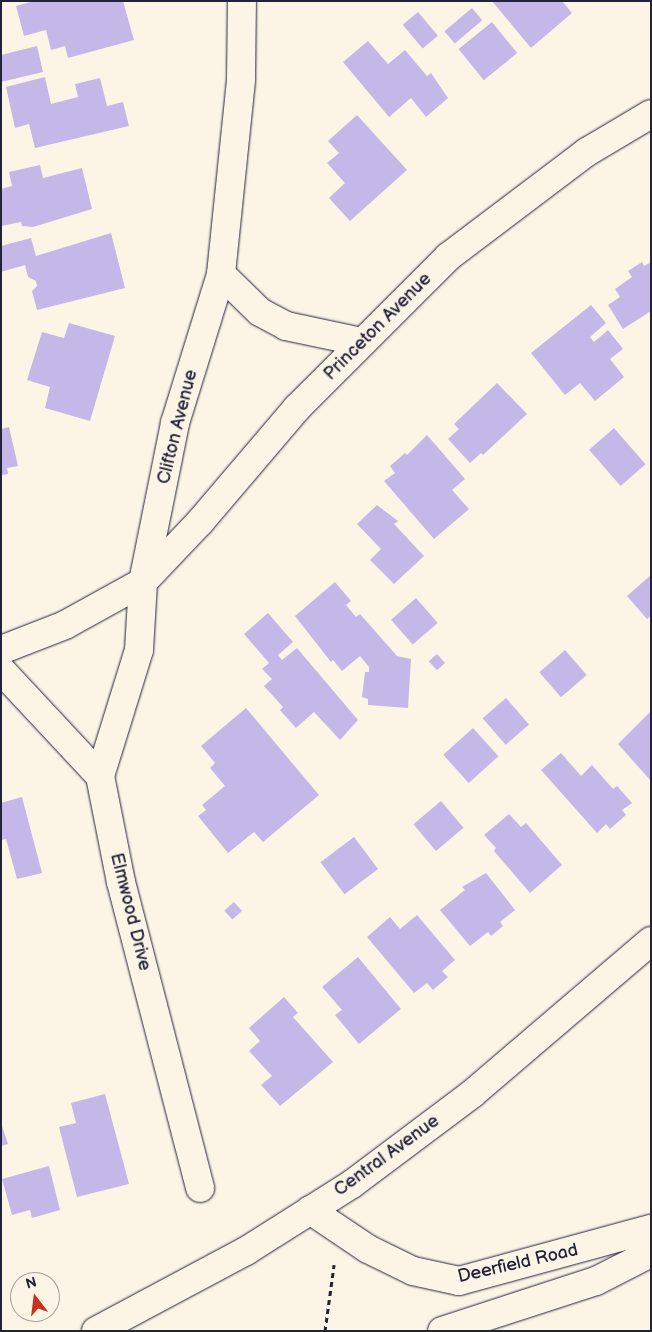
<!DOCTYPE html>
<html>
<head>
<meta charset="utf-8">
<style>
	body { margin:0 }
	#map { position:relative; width:652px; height:1332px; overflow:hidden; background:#fcf5e5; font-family:"Balsamiq Sans",sans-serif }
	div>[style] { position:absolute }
	.building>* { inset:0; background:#c5b7e8; transform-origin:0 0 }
	.path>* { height:3px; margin-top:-1.5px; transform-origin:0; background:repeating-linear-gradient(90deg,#22223b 0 5px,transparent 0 9px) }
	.roads { filter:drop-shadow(0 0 1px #22223b) drop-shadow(0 0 1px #22223b) }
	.minor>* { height:28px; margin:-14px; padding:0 14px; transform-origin:14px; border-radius:14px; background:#fcf5e5 }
	.tertiary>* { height:28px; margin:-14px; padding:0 14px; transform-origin:14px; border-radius:14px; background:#fcf5e5 }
	.secondary>* { height:28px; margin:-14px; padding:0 14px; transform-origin:14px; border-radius:14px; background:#fcf5e5 }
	span { translate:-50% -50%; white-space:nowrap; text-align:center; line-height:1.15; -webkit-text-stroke:4px #fcf5e5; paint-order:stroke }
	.street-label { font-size:18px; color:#22223b }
	.frame { position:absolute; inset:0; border:2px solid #22223b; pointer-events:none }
	.north { position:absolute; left:10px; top:1272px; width:50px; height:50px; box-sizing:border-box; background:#fcf5e5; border:1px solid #a5a1a1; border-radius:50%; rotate:345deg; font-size:14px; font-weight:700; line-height:20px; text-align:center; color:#22223b }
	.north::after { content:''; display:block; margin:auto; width:18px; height:22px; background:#c8321e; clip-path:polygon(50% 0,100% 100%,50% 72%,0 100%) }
</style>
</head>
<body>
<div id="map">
	<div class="building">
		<div style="clip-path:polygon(34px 1px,123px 1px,134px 40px,68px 58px,65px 46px,51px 50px,46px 30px,24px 36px,16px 6px)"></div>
		<div style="clip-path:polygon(492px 1px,562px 1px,572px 13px,531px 48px)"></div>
		<div style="left:472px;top:8px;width:16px;height:36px;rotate:50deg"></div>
		<div style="left:418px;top:12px;width:31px;height:20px;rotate:50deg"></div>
		<div style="left:492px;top:22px;width:40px;height:43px;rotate:51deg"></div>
		<div style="clip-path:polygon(368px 41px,388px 64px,405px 50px,427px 76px,431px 73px,448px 98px,426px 117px,411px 98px,389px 117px,343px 62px)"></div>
		<div style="clip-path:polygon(37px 46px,43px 72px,1px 82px,1px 55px)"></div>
		<div style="clip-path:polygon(45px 77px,51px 104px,78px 97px,75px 84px,100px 78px,107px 106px,123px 102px,129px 126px,35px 148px,29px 124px,15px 128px,6px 87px)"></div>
		<div style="clip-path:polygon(357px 115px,407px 170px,350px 221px,329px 198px,345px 183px,327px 163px,339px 153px,328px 141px)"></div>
		<div style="clip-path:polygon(40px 165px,43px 178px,82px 168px,92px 209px,33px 227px,22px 226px,21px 222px,1px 226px,1px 189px,12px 186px,9px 172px)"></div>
		<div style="clip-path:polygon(111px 233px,125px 288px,37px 310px,32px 291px,37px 286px,36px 281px,28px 277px,25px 265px,1px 272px,1px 246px,31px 238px,36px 256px)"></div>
		<div style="clip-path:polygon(642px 262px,644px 266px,651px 262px,651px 311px,623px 329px,608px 305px,620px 297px,615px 289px,632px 277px,628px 271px)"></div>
		<div style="clip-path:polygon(591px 305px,606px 323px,590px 337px,594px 342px,608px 330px,623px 349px,610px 359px,624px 377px,595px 401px,580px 383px,565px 395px,531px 353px)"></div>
		<div style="clip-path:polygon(69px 323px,115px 336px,90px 421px,45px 408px,50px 387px,27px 380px,42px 332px,64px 338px)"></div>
		<div style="clip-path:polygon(497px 383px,527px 414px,483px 455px,481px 453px,470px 463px,448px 439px,459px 429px,454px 424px)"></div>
		<div style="clip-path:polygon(9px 427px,18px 466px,7px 468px,8px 474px,1px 475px,1px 429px)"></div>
		<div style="left:614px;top:428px;width:48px;height:33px;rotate:49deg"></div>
		<div style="clip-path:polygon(427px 435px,465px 479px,452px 490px,469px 509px,434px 539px,384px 481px,395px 473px,390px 466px,405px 453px,407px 455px)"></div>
		<div style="clip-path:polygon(377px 505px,398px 521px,394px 524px,424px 556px,394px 584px,370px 560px,381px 549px,357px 524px)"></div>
		<div style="clip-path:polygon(651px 575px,651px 616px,647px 619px,627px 596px)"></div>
		<div style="clip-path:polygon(335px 582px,351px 601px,346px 605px,356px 617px,360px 614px,397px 656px,411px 659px,408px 708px,368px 705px,368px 699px,362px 697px,365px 672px,369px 672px,369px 667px,360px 656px,342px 671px,333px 660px,331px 662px,295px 616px)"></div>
		<div style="left:416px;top:598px;width:33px;height:33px;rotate:49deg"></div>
		<div style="clip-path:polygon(268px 613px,293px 642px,278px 655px,282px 660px,297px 648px,358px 720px,340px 740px,314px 712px,296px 728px,280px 710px,283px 707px,264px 686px,272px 679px,262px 669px,269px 663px,244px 634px)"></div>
		<div style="left:565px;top:650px;width:33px;height:34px;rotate:49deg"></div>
		<div style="left:437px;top:654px;width:12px;height:11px;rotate:48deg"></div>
		<div style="left:506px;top:698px;width:35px;height:31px;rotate:49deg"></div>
		<div style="clip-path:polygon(246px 708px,319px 795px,263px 842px,254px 832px,228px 853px,198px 816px,206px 810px,202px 805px,225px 786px,210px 768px,215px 763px,201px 746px)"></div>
		<div style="clip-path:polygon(651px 711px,651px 781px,618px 744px)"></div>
		<div style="left:473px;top:728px;width:38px;height:40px;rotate:48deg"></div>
		<div style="clip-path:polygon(561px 753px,581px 776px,592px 765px,613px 789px,617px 786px,632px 803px,622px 810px,626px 815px,610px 829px,606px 824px,597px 833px,541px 770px)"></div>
		<div style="clip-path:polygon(22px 797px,42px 873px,17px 879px,6px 839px,1px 840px,1px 803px)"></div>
		<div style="left:441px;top:801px;width:35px;height:36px;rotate:50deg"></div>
		<div style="clip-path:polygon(509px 814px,521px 827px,526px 823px,562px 865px,530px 893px,494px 851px,496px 848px,484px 835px)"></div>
		<div style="left:354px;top:837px;width:40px;height:42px;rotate:53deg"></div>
		<div style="clip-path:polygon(486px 873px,515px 910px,500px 922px,503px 926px,491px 936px,488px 932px,470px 946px,440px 910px,465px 890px,462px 887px)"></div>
		<div style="left:234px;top:902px;width:12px;height:13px;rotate:48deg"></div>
		<div style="clip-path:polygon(417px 915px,455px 960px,442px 971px,448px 977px,433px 990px,427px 983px,414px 993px,367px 937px,390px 917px,400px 929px)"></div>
		<div style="clip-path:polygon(358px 957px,401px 1009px,359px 1044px,335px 1015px,342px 1010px,322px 987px)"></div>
		<div style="clip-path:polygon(284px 997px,298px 1013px,293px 1017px,333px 1062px,280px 1106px,261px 1085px,272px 1076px,249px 1051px,260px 1041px,249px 1028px)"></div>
		<div style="clip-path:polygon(105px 1094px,129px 1184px,77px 1197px,59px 1127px,76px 1123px,71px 1103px)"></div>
		<div style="clip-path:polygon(1px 1123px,8px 1144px,1px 1146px)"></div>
		<div style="clip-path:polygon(49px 1166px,60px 1210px,32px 1218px,30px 1210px,12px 1215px,2px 1179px)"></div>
	</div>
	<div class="path">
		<div style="left:325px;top:1331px;width:67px;rotate:-82.2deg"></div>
	</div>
	<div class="roads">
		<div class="minor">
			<div style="left:221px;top:274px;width:54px;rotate:44.3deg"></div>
			<div style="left:260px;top:312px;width:30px;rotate:28deg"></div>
			<div style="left:286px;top:326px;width:78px;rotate:11.9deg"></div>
			<div style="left:1px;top:650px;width:69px;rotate:-21.3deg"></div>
			<div style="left:65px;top:625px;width:89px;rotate:-28.9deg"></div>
			<div style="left:143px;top:582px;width:83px;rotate:-46.5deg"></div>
			<div style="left:200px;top:522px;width:150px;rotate:-49.6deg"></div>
			<div style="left:297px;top:408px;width:214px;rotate:-45deg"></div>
			<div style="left:448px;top:257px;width:174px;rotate:-37.1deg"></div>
			<div style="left:587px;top:152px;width:74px;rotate:-30.7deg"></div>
			<div style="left:1px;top:670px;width:145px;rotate:47deg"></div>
			<div style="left:100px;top:776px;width:108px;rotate:78.8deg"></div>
			<div style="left:121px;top:882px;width:316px;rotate:75.5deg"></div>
			<div style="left:100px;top:776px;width:132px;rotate:-72.8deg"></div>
			<div style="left:139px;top:650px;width:68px;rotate:-86.6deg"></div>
			<div style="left:143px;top:582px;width:162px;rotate:-78.6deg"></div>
			<div style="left:175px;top:423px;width:156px;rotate:-72.8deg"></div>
			<div style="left:221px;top:274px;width:196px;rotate:-84.1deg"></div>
			<div style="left:241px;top:79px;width:78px;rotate:-89.3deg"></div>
		</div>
		<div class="tertiary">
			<div style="left:310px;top:1210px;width:70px;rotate:33.9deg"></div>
			<div style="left:368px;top:1249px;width:50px;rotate:26.1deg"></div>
			<div style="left:413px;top:1271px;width:47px;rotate:12.3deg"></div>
			<div style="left:459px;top:1281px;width:199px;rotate:-15.2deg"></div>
			<div style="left:442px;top:1331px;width:162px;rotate:-18deg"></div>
			<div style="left:596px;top:1281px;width:62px;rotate:-27deg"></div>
		</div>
		<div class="secondary">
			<div style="left:96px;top:1331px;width:170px;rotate:-28.1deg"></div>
			<div style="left:246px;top:1251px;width:125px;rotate:-32.3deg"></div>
			<div style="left:352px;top:1184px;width:151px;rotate:-36.9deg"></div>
			<div style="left:473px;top:1093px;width:234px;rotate:-40.5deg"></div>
		</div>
	</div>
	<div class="street-label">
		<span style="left:378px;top:327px;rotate:-45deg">Princeton Avenue</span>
		<span style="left:178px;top:427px;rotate:-76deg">Clifton Avenue</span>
		<span style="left:130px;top:912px;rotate:76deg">Elmwood Drive</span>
		<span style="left:387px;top:1156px;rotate:-36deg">Central Avenue</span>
		<span style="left:518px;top:1264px;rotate:-13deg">Deerfield Road</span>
	</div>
	<div class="frame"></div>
	<div class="north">N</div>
</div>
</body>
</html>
